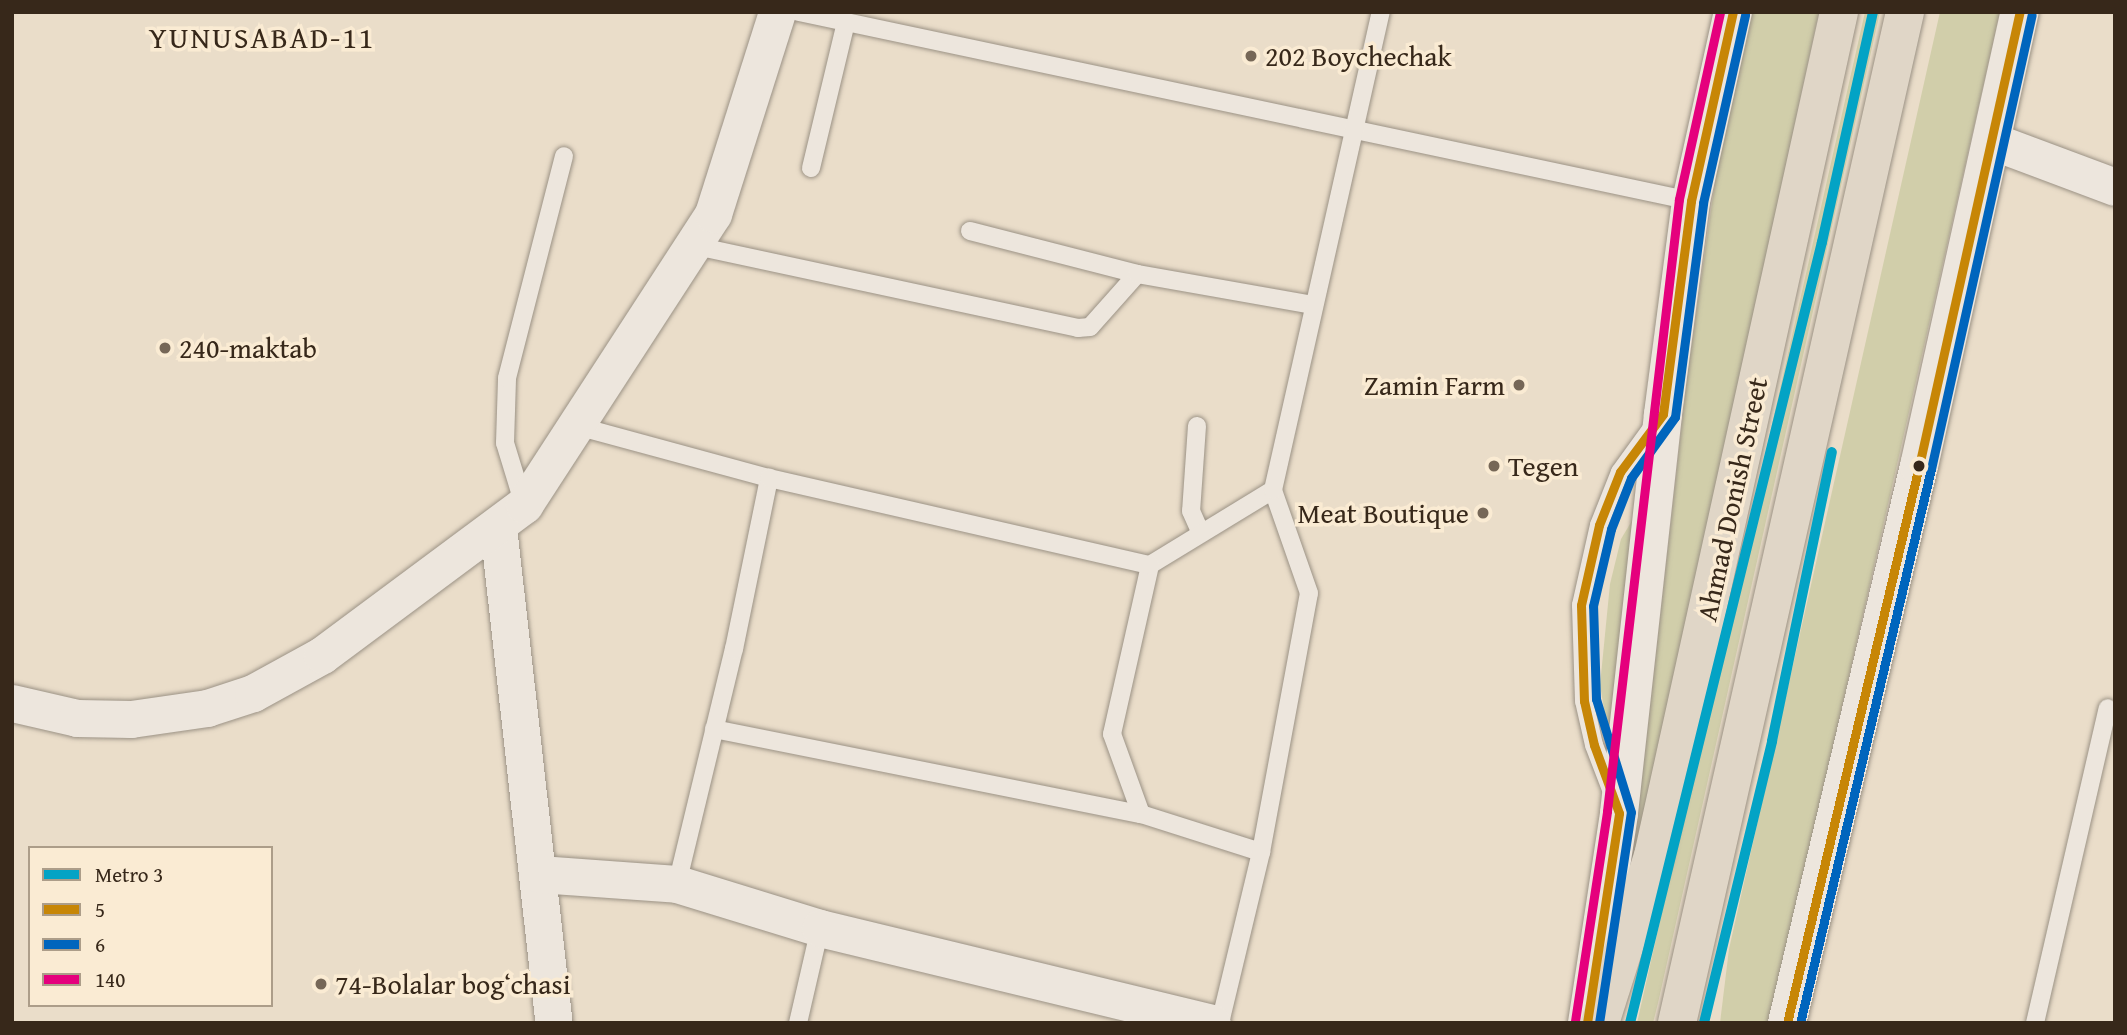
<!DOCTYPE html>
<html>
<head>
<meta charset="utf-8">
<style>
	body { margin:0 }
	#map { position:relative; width:2127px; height:1035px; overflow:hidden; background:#eaddc9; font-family:"Gentium Book Plus",serif }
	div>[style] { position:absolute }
	.green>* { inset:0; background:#d1ceaa }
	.roads { filter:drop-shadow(0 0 2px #9b9285) drop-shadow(0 0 2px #9b9285) }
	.lane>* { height:18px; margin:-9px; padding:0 9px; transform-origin:9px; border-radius:9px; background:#ede6dd }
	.street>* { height:37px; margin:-18.5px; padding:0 18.5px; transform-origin:18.5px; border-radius:18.5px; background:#ede6dd }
	.secondary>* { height:38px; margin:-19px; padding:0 19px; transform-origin:19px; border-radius:19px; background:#ede6dd }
	.primary>* { height:38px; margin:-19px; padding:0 19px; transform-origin:19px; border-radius:19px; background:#e0d6c7 }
	.bus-1>* { height:9px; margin:-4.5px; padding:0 4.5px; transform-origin:4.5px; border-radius:4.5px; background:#c78606 }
	.bus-2>* { height:9px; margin:-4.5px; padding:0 4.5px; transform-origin:4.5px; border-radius:4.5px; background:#0065bd }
	.bus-3>* { height:9px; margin:-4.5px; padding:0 4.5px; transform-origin:4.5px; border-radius:4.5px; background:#e5007d }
	.metro-1>* { height:10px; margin:-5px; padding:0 5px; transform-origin:5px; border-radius:5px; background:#03a3c5 }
	.dots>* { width:19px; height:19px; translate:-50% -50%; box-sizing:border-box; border:4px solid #faebd3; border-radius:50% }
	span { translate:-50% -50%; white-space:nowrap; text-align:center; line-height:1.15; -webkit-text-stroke:7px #faebd3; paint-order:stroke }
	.poi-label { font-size:28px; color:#37281a }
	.left { translate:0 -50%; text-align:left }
	.right { translate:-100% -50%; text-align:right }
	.street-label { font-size:28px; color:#37281a }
	.neighbourhood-label { font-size:30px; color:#37281a; letter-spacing:2px }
	.frame { position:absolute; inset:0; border:14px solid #37281a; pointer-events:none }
	.legend { position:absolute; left:28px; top:846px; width:245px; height:161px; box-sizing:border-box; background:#faebd3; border:2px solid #ac9d89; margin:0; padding:9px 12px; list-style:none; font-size:21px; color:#37281a }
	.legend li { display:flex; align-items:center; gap:14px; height:35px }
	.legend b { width:35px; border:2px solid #ac9d89 }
</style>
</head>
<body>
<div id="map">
	<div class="green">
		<div style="clip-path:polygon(1748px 12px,1819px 12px,1639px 848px,1634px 848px,1687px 378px,1723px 126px)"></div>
		<div style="clip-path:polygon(1865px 12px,1880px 12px,1658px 1003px,1653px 1023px,1637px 1023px)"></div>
		<div style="clip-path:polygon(1940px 12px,2000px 12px,1770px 1023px,1720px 1023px,1729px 949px)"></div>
		<div style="clip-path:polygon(1636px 514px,1611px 750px,1600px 685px,1610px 584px,1621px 539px)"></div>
	</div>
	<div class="roads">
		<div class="lane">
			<div style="left:799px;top:12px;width:912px;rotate:11.96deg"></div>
			<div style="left:811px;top:168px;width:150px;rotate:-76.5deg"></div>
			<div style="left:970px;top:231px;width:172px;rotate:14.4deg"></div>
			<div style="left:696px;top:246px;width:391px;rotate:12.1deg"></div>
			<div style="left:1078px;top:328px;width:12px;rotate:-5deg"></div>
			<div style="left:1090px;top:327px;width:71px;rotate:-48.4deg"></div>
			<div style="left:1137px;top:274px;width:179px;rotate:10deg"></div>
			<div style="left:577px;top:426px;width:199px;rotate:15.2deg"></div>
			<div style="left:1197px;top:426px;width:85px;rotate:94deg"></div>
			<div style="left:1191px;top:511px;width:22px;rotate:66deg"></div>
			<div style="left:524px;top:505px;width:65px;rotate:-107deg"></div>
			<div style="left:505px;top:443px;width:65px;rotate:-88.2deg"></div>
			<div style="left:507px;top:378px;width:229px;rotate:-75.6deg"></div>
			<div style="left:714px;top:729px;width:435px;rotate:11.3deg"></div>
			<div style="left:1141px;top:814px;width:126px;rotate:17.6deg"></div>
			<div style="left:1612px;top:792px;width:50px;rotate:-111deg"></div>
			<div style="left:1594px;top:745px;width:45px;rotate:-102.8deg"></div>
			<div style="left:1584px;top:701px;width:96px;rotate:-91.8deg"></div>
			<div style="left:1581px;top:605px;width:82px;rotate:-77.3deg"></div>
			<div style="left:1599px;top:525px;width:57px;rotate:-68.4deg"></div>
			<div style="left:1620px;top:472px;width:58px;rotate:-54.1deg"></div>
			<div style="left:1141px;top:814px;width:85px;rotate:-109.9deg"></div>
			<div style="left:1112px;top:734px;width:173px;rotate:-77.3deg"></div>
			<div style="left:1150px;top:565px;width:144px;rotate:-31.4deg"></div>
			<div style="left:677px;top:884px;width:242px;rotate:-76.4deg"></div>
			<div style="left:734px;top:649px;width:175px;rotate:-78.4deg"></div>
			<div style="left:769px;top:478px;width:391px;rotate:12.9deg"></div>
			<div style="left:798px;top:1023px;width:98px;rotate:-77deg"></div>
			<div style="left:1220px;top:1023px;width:176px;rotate:-76.5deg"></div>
			<div style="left:1261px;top:852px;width:263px;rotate:-79.5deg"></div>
			<div style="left:1309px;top:593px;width:109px;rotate:-109.3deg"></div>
			<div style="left:1273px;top:490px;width:490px;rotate:-77.3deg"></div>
			<div style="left:2035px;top:1023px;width:323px;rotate:-77deg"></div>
		</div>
		<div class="street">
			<div style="left:1992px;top:141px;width:131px;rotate:20.5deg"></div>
			<div style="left:498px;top:527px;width:499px;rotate:83.6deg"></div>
			<div style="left:12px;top:703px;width:67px;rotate:13deg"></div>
			<div style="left:77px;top:718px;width:54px;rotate:1.1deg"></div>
			<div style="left:131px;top:719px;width:77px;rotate:-8.2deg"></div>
			<div style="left:207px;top:708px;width:48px;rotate:-18.1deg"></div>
			<div style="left:253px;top:693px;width:79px;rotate:-28.8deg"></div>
			<div style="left:322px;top:655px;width:252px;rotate:-36.6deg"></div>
			<div style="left:524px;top:505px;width:347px;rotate:-57deg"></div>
			<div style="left:713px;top:214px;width:212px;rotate:-72.4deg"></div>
			<div style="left:539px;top:874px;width:138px;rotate:4.1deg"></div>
			<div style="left:677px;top:884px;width:150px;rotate:17.1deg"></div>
			<div style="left:820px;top:928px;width:403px;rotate:13.6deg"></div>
		</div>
		<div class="secondary">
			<div style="left:1587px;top:1023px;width:212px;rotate:-81.3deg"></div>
			<div style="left:1619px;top:813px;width:401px;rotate:-83.7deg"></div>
			<div style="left:1663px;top:414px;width:215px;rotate:-82.5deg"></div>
			<div style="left:1691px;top:201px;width:194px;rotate:-77.5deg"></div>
			<div style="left:1787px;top:1023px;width:572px;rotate:-76.67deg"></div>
			<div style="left:1919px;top:466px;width:465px;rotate:-77.5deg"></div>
		</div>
		<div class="primary">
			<div style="left:1600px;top:1023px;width:175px;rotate:-72.4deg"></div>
			<div style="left:1653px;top:856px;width:864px;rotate:-77.57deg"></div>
			<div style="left:1677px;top:1023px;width:1036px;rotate:-77.29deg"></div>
		</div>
	</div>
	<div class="bus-1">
		<div style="left:1587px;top:1023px;width:212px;rotate:-81.3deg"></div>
		<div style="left:1619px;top:813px;width:72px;rotate:-110.2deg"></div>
		<div style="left:1594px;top:745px;width:45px;rotate:-102.8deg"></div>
		<div style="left:1584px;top:701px;width:96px;rotate:-91.8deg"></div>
		<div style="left:1581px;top:605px;width:82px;rotate:-77.3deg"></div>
		<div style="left:1599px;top:525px;width:57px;rotate:-68.4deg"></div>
		<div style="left:1620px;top:472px;width:72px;rotate:-53.4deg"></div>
		<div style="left:1663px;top:414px;width:215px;rotate:-82.5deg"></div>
		<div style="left:1691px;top:201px;width:194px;rotate:-77.5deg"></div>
		<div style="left:1787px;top:1023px;width:572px;rotate:-76.67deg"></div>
		<div style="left:1919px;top:466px;width:465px;rotate:-77.5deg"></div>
	</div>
	<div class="bus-2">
		<div style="left:1599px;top:1023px;width:213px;rotate:-81.4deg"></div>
		<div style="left:1631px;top:812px;width:118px;rotate:-107.2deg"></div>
		<div style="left:1596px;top:699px;width:93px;rotate:-91.8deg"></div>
		<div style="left:1593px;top:606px;width:79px;rotate:-76.8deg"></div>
		<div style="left:1611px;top:529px;width:55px;rotate:-68.6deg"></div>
		<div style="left:1631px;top:478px;width:75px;rotate:-54.2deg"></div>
		<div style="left:1675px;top:417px;width:216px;rotate:-82.5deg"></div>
		<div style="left:1703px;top:203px;width:193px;rotate:-77.4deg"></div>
		<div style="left:1800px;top:1023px;width:569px;rotate:-76.7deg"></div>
		<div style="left:1931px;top:469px;width:465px;rotate:-77.5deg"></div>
	</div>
	<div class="bus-3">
		<div style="left:1575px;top:1021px;width:212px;rotate:-81.3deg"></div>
		<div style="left:1607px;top:811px;width:616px;rotate:-83.29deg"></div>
		<div style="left:1679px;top:199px;width:191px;rotate:-77.6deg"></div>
	</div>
	<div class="metro-1">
		<div style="left:1630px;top:1023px;width:804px;rotate:-76.19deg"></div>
		<div style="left:1822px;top:242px;width:236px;rotate:-77.5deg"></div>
		<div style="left:1704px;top:1023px;width:290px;rotate:-76.4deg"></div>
		<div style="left:1772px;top:741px;width:295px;rotate:-78.3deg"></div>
	</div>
	<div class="dots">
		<div style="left:1251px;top:56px;background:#766757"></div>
		<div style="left:165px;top:348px;background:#766757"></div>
		<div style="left:1519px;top:385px;background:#766757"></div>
		<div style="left:1494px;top:466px;background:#766757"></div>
		<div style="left:1919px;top:466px;background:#37281a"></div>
		<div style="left:1483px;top:513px;background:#766757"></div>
		<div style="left:321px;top:984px;background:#766757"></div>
	</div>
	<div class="poi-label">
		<span class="left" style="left:1265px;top:56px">202 Boychechak</span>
		<span class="left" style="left:179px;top:348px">240-maktab</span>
		<span class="right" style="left:1505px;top:385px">Zamin Farm</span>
		<span class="left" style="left:1508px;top:466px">Tegen</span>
		<span class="right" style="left:1469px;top:513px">Meat Boutique</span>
		<span class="left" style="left:335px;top:984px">74-Bolalar bogʻchasi</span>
	</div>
	<div class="street-label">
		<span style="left:1732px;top:499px;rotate:-78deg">Ahmad Donish Street</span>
	</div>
	<div class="neighbourhood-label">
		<span style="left:262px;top:37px">YUNUSABAD-11</span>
	</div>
	<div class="frame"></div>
	<ul class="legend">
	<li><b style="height:9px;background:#03a3c5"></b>Metro 3</li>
	<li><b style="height:9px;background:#c78606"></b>5</li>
	<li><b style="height:9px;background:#0065bd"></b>6</li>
	<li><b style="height:9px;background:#e5007d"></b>140</li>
	</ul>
</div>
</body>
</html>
